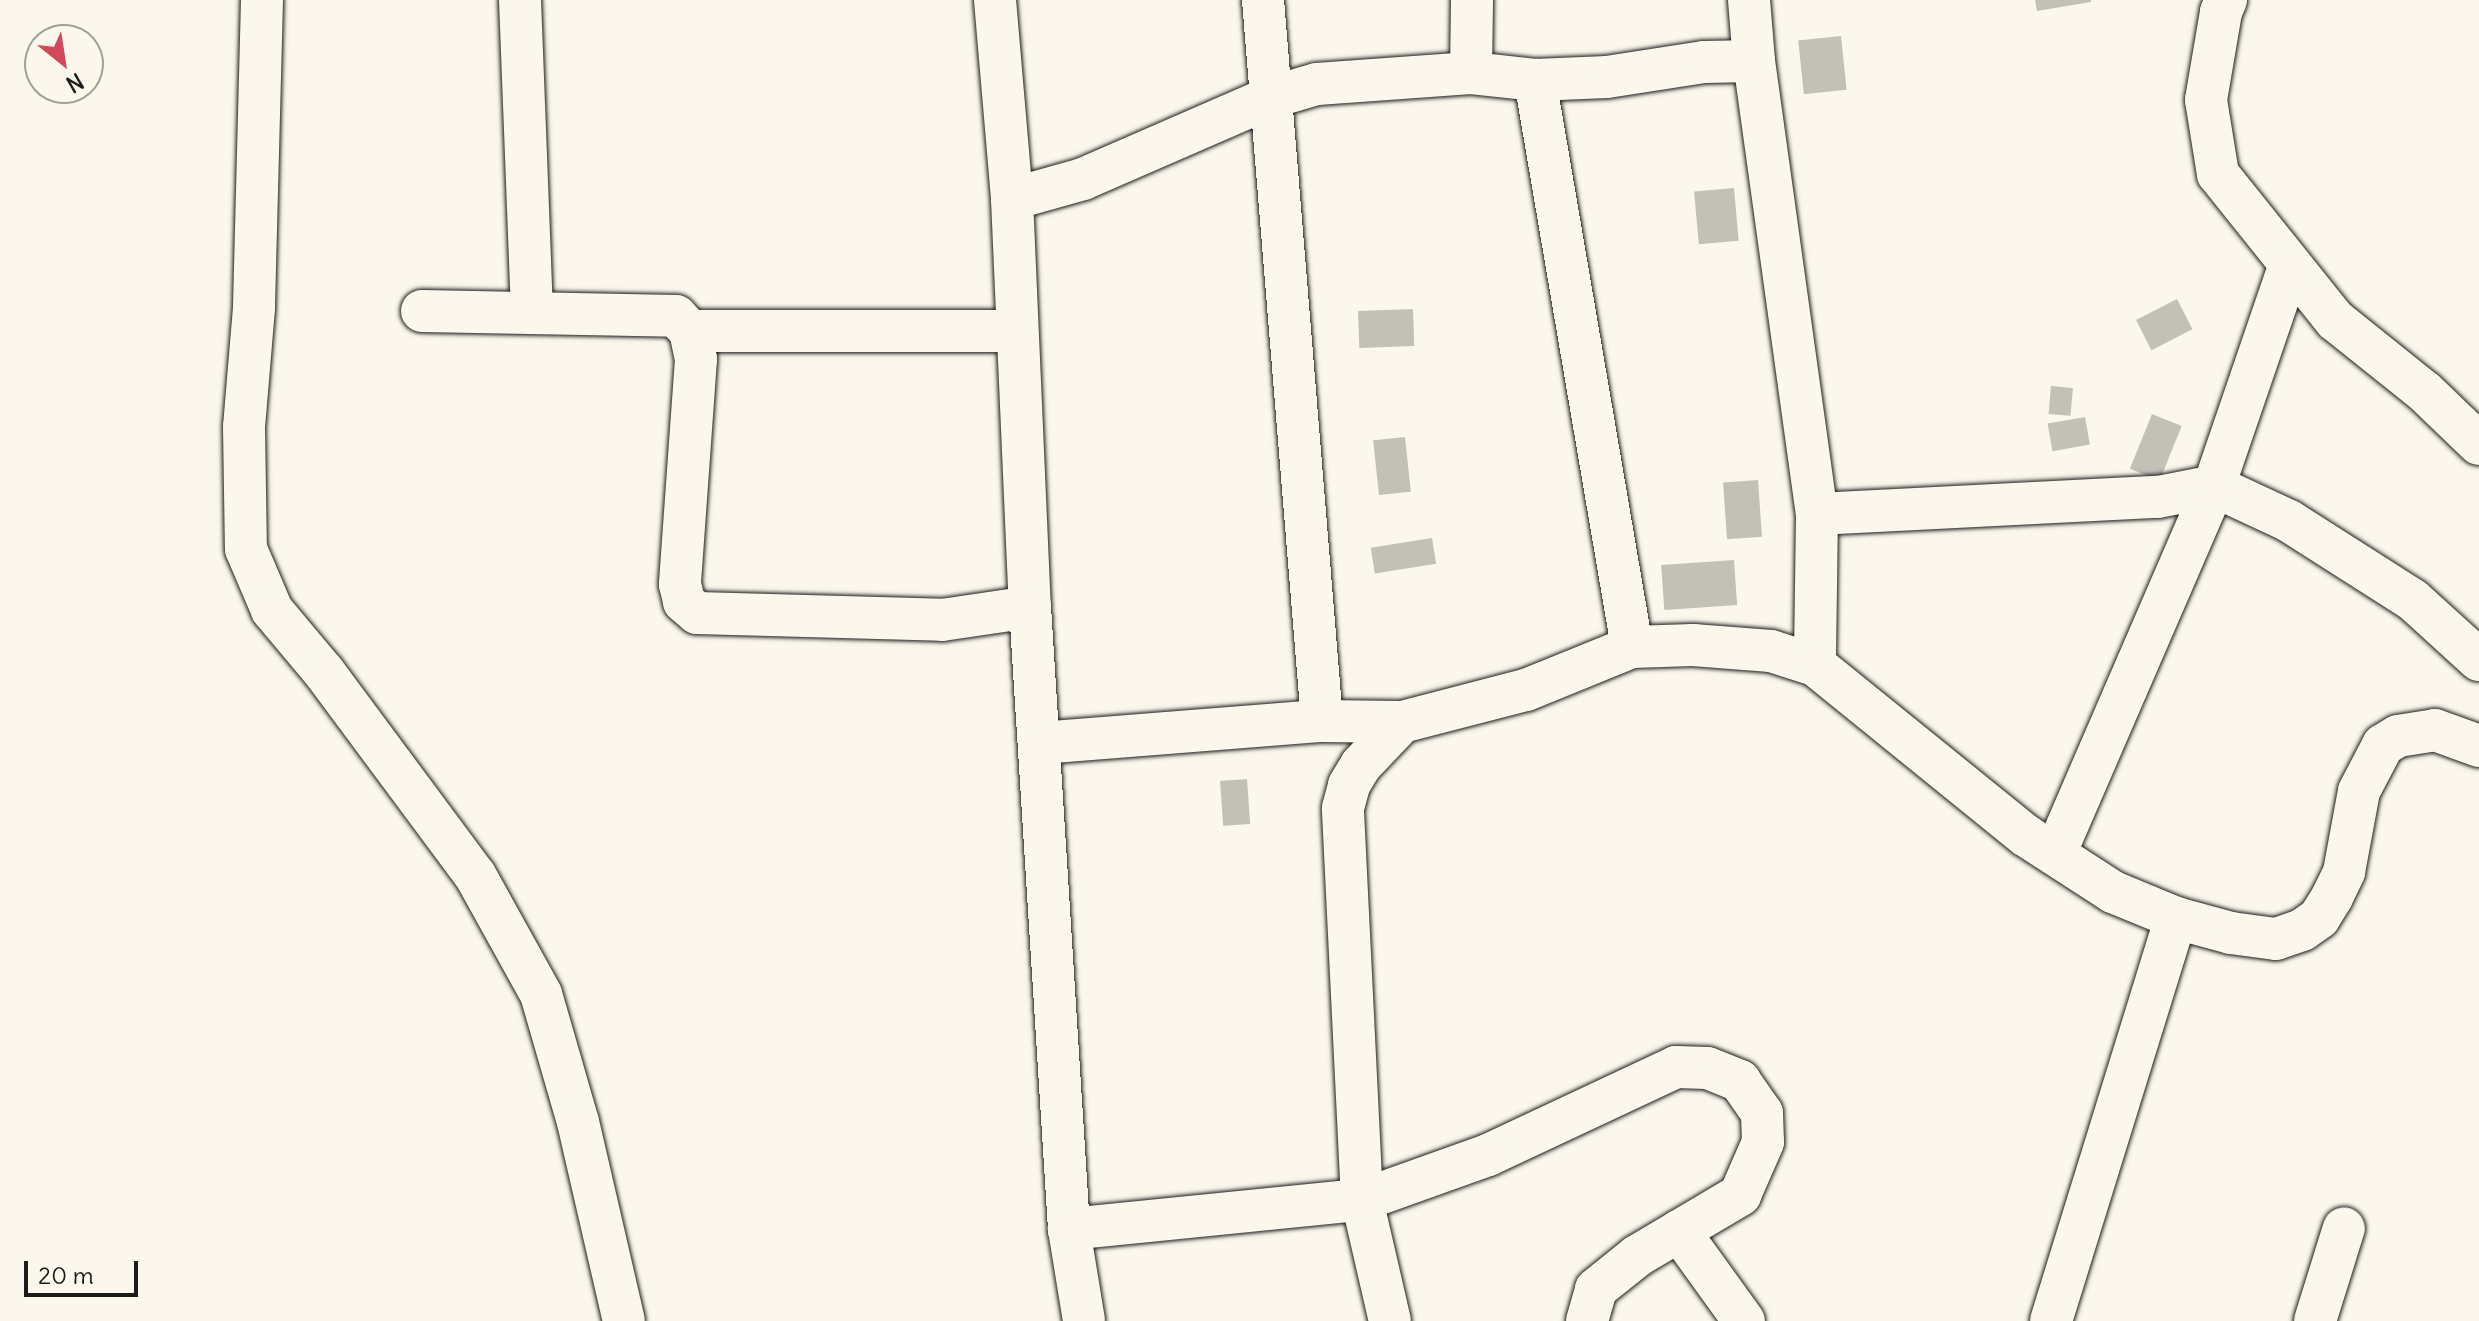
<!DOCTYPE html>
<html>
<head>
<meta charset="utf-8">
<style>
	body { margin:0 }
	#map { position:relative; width:2479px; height:1321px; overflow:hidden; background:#fbf7ec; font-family:Delius,sans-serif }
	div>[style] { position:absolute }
	.building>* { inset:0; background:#c3c0b8; transform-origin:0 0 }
	.roads { filter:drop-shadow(0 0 2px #1c1c1c) drop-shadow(0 0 2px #1c1c1c) }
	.minor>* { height:42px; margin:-21px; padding:0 21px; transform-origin:21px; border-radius:21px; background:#fbf7ec }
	span { translate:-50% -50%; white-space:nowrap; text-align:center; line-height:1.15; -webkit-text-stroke:6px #fbf7ec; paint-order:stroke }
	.north { position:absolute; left:24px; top:24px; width:80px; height:80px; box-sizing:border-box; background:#fbf7ec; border:2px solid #a29f99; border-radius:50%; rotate:150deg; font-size:22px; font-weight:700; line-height:32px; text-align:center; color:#1c1c1c }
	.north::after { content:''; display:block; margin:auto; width:28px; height:36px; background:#d1495b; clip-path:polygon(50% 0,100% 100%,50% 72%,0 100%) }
	.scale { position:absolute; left:24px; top:1261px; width:114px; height:36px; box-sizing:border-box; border:4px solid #1c1c1c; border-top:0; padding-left:10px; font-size:24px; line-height:28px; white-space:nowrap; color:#1c1c1c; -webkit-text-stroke:6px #fbf7ec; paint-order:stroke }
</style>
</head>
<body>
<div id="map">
	<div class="building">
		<div style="clip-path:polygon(2035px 0,2091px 0,2091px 2px,2037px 11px)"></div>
		<div style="left:1841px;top:36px;width:54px;height:43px;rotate:84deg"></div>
		<div style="left:1734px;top:188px;width:53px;height:40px;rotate:85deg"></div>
		<div style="left:2177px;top:299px;width:34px;height:46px;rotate:63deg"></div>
		<div style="left:1413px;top:309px;width:37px;height:55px;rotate:88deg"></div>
		<div style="left:2051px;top:386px;width:22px;height:28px;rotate:5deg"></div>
		<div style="left:2152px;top:414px;width:32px;height:59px;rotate:22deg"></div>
		<div style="left:2085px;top:417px;width:28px;height:38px;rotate:80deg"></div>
		<div style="left:1405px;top:437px;width:55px;height:32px;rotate:84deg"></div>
		<div style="left:1758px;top:480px;width:57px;height:35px;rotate:86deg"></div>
		<div style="left:1432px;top:538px;width:26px;height:62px;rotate:81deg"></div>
		<div style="left:1734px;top:560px;width:45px;height:73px;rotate:86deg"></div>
		<div style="left:1247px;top:779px;width:45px;height:27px;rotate:86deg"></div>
	</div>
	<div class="roads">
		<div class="minor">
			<div style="left:262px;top:0;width:308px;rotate:91.5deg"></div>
			<div style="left:254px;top:308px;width:119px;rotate:94.8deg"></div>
			<div style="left:244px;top:427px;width:122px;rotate:89.1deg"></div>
			<div style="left:246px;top:549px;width:66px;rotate:66.9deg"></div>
			<div style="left:272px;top:610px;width:81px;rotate:50deg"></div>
			<div style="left:324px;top:672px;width:253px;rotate:53.4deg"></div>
			<div style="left:475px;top:875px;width:136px;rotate:61deg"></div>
			<div style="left:541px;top:994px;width:133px;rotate:73.9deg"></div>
			<div style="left:578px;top:1122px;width:204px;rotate:77deg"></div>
			<div style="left:520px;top:0;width:311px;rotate:87.8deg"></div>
			<div style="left:995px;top:0;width:200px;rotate:85.1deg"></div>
			<div style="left:1012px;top:199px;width:408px;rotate:87.5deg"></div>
			<div style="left:1030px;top:607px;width:623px;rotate:86.41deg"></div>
			<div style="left:1069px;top:1229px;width:93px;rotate:80.7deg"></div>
			<div style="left:1263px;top:0;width:723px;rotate:85.32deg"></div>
			<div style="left:1749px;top:0;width:61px;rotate:85.3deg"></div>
			<div style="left:1754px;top:61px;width:457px;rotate:82.1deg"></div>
			<div style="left:1817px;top:514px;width:151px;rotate:90.8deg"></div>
			<div style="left:2226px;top:0;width:13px;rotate:113deg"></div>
			<div style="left:2221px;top:12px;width:89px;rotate:99.7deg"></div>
			<div style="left:2206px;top:100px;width:75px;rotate:80.8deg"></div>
			<div style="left:2218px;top:174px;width:187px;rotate:51.3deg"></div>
			<div style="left:2335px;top:320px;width:115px;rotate:38.7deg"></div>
			<div style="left:2425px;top:392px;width:75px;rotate:43.9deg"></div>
			<div style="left:1471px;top:73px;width:73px;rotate:-89.2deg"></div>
			<div style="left:1535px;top:80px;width:575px;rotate:80.29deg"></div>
			<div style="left:1012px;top:199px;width:74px;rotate:-15.7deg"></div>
			<div style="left:1083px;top:179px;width:203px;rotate:-23.5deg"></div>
			<div style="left:1269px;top:98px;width:50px;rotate:-16.3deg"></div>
			<div style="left:1317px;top:84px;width:154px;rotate:-4.1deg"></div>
			<div style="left:1471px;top:73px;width:64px;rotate:6.2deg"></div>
			<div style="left:1535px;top:80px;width:72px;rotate:-2.4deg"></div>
			<div style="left:1607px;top:77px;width:98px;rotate:-8.8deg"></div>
			<div style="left:1704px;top:62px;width:50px;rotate:-1.1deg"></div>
			<div style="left:422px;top:311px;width:254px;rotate:1.1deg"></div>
			<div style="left:676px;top:316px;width:21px;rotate:47deg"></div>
			<div style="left:690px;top:331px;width:29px;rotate:78deg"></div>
			<div style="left:696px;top:359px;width:226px;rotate:94.1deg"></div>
			<div style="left:680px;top:584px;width:18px;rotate:77deg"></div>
			<div style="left:684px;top:602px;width:17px;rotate:40deg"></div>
			<div style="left:697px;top:613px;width:245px;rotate:1.6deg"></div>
			<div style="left:942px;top:620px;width:89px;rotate:-8.4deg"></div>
			<div style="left:690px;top:331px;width:325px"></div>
			<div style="left:1817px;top:514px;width:341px;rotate:-2.9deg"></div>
			<div style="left:2158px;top:497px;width:57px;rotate:-11.1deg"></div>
			<div style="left:2214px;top:486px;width:83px;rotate:25deg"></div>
			<div style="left:2289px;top:521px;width:147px;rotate:32.5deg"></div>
			<div style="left:2413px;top:600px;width:89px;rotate:42.3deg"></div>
			<div style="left:1040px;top:743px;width:283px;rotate:-4.5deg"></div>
			<div style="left:1322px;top:721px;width:80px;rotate:0.7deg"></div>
			<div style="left:2055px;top:854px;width:401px;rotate:-66.6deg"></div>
			<div style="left:2214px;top:486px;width:231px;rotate:-71.1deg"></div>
			<div style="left:1069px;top:1229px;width:294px;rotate:-5.7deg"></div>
			<div style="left:1362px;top:1200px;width:124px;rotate:77deg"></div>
			<div style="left:1679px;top:1231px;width:111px;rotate:54.2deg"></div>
			<div style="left:1587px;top:1321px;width:33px;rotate:-74deg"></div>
			<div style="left:1596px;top:1289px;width:53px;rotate:-38.8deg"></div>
			<div style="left:1637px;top:1256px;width:120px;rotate:-30.6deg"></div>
			<div style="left:1740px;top:1195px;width:58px;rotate:-66.5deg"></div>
			<div style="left:1763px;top:1142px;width:29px;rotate:-92deg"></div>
			<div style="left:1762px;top:1113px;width:39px;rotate:-125deg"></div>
			<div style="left:1740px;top:1081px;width:35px;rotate:-158deg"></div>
			<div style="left:1707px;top:1068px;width:31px;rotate:-178deg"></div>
			<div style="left:1676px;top:1067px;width:208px;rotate:154.9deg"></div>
			<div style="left:1488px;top:1155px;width:134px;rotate:160.3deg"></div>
			<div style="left:1362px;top:1200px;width:392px;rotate:-92.8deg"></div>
			<div style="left:1343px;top:808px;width:24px;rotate:-75deg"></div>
			<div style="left:1349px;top:785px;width:23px;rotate:-59deg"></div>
			<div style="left:1361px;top:765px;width:59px;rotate:-46.4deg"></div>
			<div style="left:1402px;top:722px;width:128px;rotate:-14.5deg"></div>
			<div style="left:1526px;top:690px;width:114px;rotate:-22.1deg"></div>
			<div style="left:1632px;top:647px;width:61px;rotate:-1.9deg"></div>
			<div style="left:1693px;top:645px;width:78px;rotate:4.4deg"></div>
			<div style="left:1771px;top:651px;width:46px;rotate:17.7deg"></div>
			<div style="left:1815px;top:665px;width:270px;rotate:39deg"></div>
			<div style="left:2025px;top:835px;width:105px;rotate:32.9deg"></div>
			<div style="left:2113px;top:892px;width:68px;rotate:22.4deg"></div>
			<div style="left:2176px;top:918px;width:57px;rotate:15.3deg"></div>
			<div style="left:2231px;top:933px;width:45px;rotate:7.6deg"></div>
			<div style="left:2276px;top:939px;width:28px;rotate:-19deg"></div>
			<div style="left:2302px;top:930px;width:21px;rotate:-35deg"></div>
			<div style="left:2319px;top:918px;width:25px;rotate:-58deg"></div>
			<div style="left:2332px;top:897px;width:28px;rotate:-64deg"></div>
			<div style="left:2344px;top:872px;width:82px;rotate:-79.5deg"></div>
			<div style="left:2359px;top:791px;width:52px;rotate:-62.4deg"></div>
			<div style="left:2383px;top:745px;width:17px;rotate:-31deg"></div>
			<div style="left:2398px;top:736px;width:37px;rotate:-9deg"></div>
			<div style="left:2435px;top:730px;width:47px;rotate:20deg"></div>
			<div style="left:2051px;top:1321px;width:422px;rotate:-72.8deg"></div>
			<div style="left:2315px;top:1321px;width:97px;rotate:-72.7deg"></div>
		</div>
	</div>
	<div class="north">N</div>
	<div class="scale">20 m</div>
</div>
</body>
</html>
